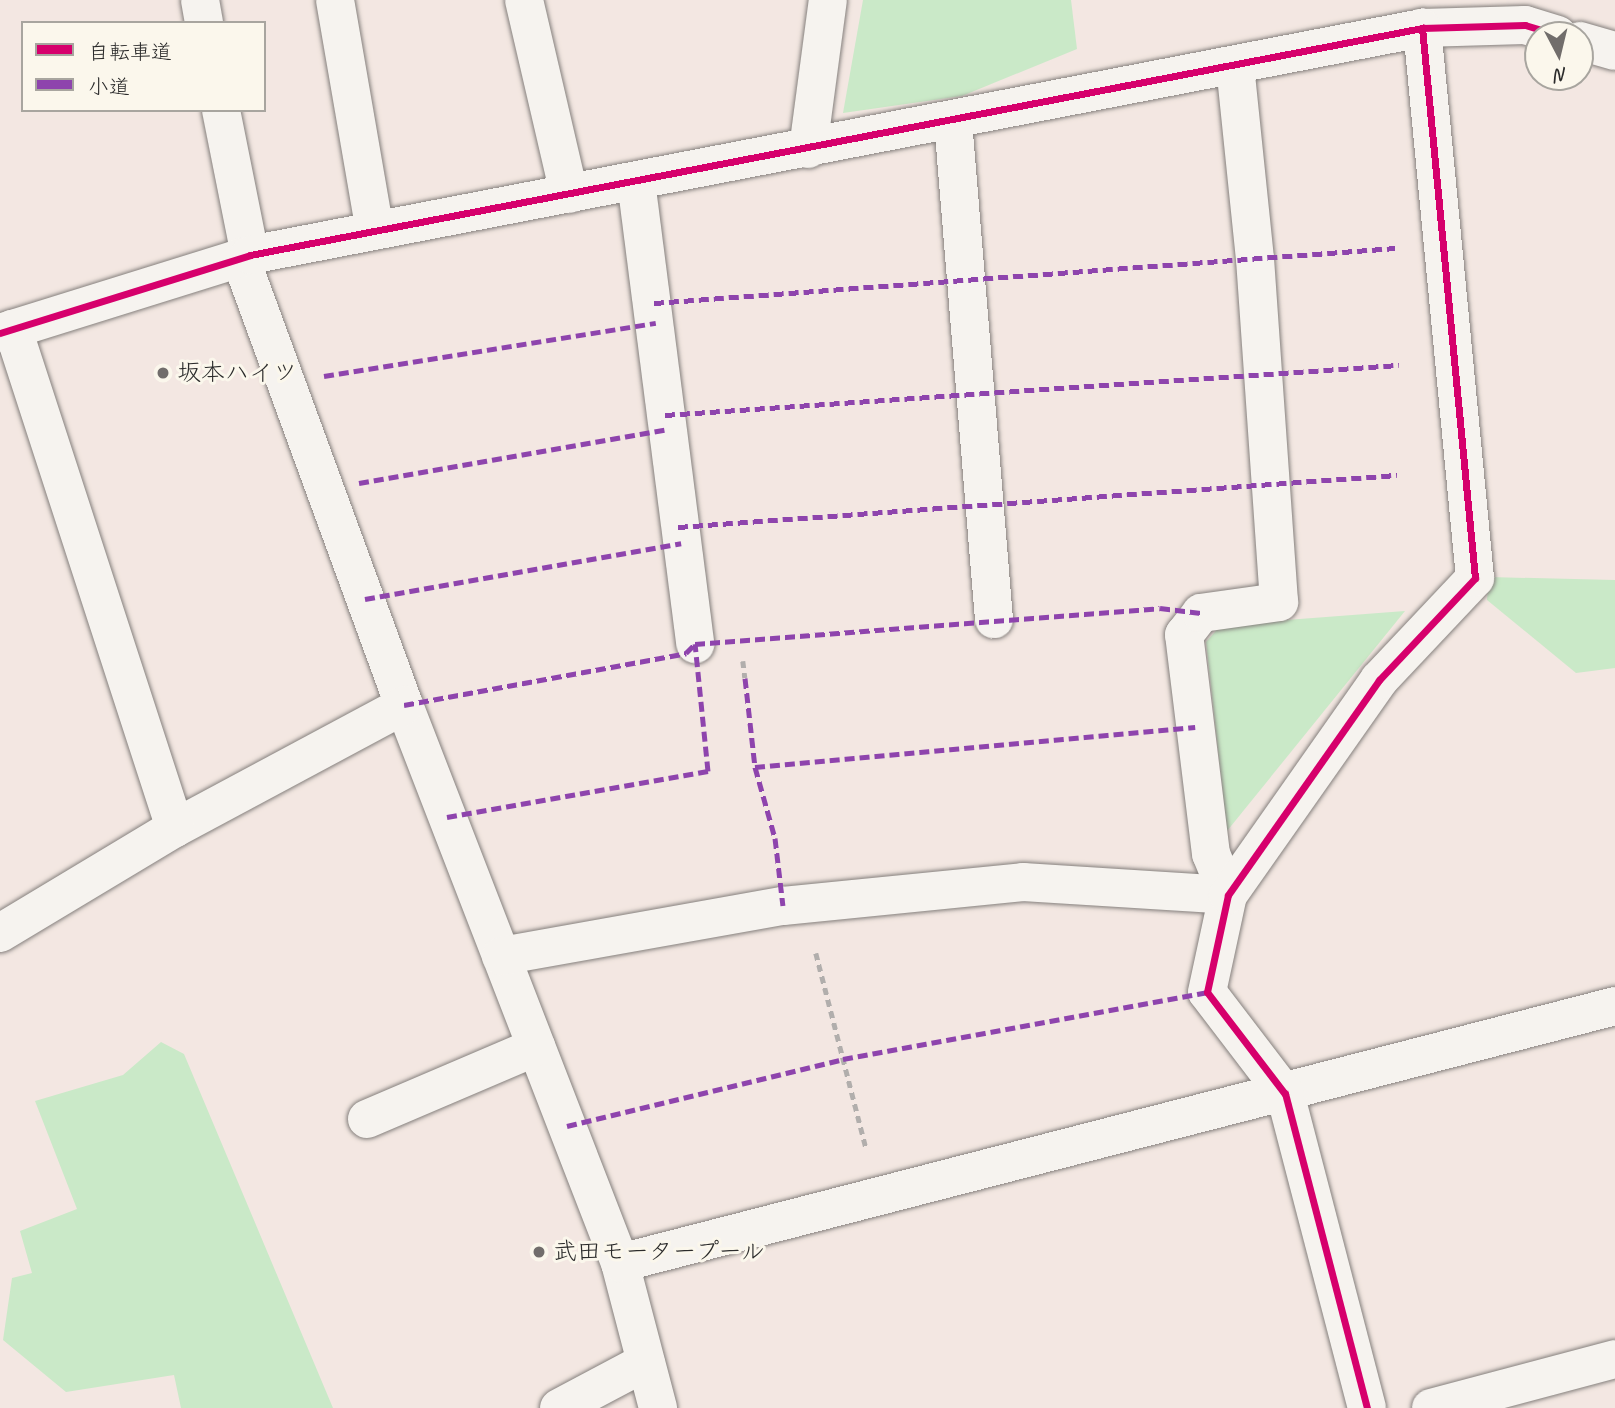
<!DOCTYPE html>
<html>
<head>
<meta charset="utf-8">
<style>
	body { margin:0 }
	#map { position:relative; width:1615px; height:1408px; overflow:hidden; background:#f3e7e2; font-family:Caveat,"Klee One",sans-serif }
	div>[style] { position:absolute }
	.green>* { inset:0; background:#cae9c8 }
	.path>* { height:4.5px; margin-top:-2.25px; transform-origin:0; background:repeating-linear-gradient(90deg,#b1aeac 0 7px,transparent 0 12px) }
	.roads { filter:drop-shadow(0 0 2px #85807d) drop-shadow(0 0 2px #85807d) }
	.minor>* { height:38px; margin:-19px; padding:0 19px; transform-origin:19px; border-radius:19px; background:#f6f3ef }
	.quiet>* { height:5px; margin-top:-2.5px; transform-origin:0; background:repeating-linear-gradient(90deg,#8e44ad 0 10px,transparent 0 15px) }
	.cycleway>* { height:7px; margin:-3.5px; padding:0 3.5px; transform-origin:3.5px; border-radius:3.5px; background:#d6006c }
	.dots>* { width:19px; height:19px; translate:-50% -50%; box-sizing:border-box; border:4px solid #fbf7ec; border-radius:50% }
	span { translate:-50% -50%; white-space:nowrap; text-align:center; line-height:1.15; -webkit-text-stroke:6px #fbf7ec; paint-order:stroke }
	.poi-label { font-size:24px; color:#2b2b2b }
	.left { translate:0 -50%; text-align:left }
	.legend { position:absolute; left:21px; top:21px; width:245px; height:91px; box-sizing:border-box; background:#fbf7ec; border:2px solid #a8a59f; margin:0; padding:9px 12px; list-style:none; font-size:21px; color:#2b2b2b }
	.legend li { display:flex; align-items:center; gap:14px; height:35px }
	.legend b { width:35px; border:2px solid #a8a59f }
	.north { position:absolute; left:1524px; top:21px; width:70px; height:70px; box-sizing:border-box; background:#fbf7ec; border:2px solid #a8a59f; border-radius:50%; rotate:173deg; font-size:19px; font-weight:700; line-height:28px; text-align:center; color:#2b2b2b }
	.north::after { content:''; display:block; margin:auto; width:24px; height:32px; background:#716d6b; clip-path:polygon(50% 0,100% 100%,50% 72%,0 100%) }
</style>
</head>
<body>
<div id="map">
	<div class="green">
		<div style="clip-path:polygon(863px 0,1071px 0,1077px 49px,962px 96px,843px 113px)"></div>
		<div style="clip-path:polygon(1489px 577px,1615px 580px,1615px 668px,1576px 673px,1487px 600px)"></div>
		<div style="clip-path:polygon(1405px 611px,1227px 831px,1206px 642px,1221px 625px)"></div>
		<div style="clip-path:polygon(161px 1042px,184px 1054px,333px 1408px,181px 1408px,174px 1375px,66px 1392px,3px 1340px,12px 1278px,32px 1273px,20px 1231px,77px 1209px,35px 1101px,123px 1075px)"></div>
	</div>
	<div class="path">
		<div style="left:743px;top:661px;width:17px;rotate:83deg"></div>
		<div style="left:816px;top:953px;width:201px;rotate:75.6deg"></div>
	</div>
	<div class="roads">
		<div class="minor">
			<div style="left:200px;top:0;width:23px;rotate:80deg"></div>
			<div style="left:335px;top:0;width:234px;rotate:80.2deg"></div>
			<div style="left:524px;top:0;width:199px;rotate:76.9deg"></div>
			<div style="left:1580px;top:41px;width:36px;rotate:16deg"></div>
			<div style="left:221px;top:110px;width:148px;rotate:78.7deg"></div>
			<div style="left:953px;top:121px;width:500px;rotate:85.3deg"></div>
			<div style="left:808px;top:149px;width:150px;rotate:-82.4deg"></div>
			<div style="left:636px;top:181px;width:467px;rotate:82.7deg"></div>
			<div style="left:240px;top:257px;width:477px;rotate:69.9deg"></div>
			<div style="left:404px;top:705px;width:598px;rotate:68.84deg"></div>
			<div style="left:620px;top:1263px;width:150px;rotate:75.3deg"></div>
			<div style="left:0;top:333px;width:262px;rotate:-17.3deg"></div>
			<div style="left:250px;top:255px;width:1194px;rotate:-10.96deg"></div>
			<div style="left:1422px;top:28px;width:103px;rotate:-1.7deg"></div>
			<div style="left:1525px;top:25px;width:34px;rotate:17deg"></div>
			<div style="left:175px;top:828px;width:260px;rotate:-28.2deg"></div>
			<div style="left:0;top:933px;width:204px;rotate:-31deg"></div>
			<div style="left:175px;top:828px;width:525px;rotate:-107.99deg"></div>
			<div style="left:501px;top:956px;width:286px;rotate:-10.1deg"></div>
			<div style="left:783px;top:906px;width:241px;rotate:-5.7deg"></div>
			<div style="left:1023px;top:882px;width:205px;rotate:3.6deg"></div>
			<div style="left:1228px;top:895px;width:44px;rotate:-112.5deg"></div>
			<div style="left:1211px;top:854px;width:221px;rotate:-97deg"></div>
			<div style="left:1184px;top:635px;width:28px;rotate:-52deg"></div>
			<div style="left:1201px;top:613px;width:79px;rotate:-8deg"></div>
			<div style="left:1279px;top:602px;width:344px;rotate:-94deg"></div>
			<div style="left:1255px;top:259px;width:195px;rotate:-95.9deg"></div>
			<div style="left:367px;top:1119px;width:184px;rotate:-23.1deg"></div>
			<div style="left:620px;top:1263px;width:1028px;rotate:-14.48deg"></div>
			<div style="left:559px;top:1408px;width:98px;rotate:-27.9deg"></div>
			<div style="left:1367px;top:1408px;width:325px;rotate:-104.6deg"></div>
			<div style="left:1285px;top:1094px;width:128px;rotate:-127.4deg"></div>
			<div style="left:1207px;top:992px;width:99px;rotate:-77.8deg"></div>
			<div style="left:1228px;top:895px;width:263px;rotate:-54.9deg"></div>
			<div style="left:1379px;top:680px;width:140px;rotate:-46.7deg"></div>
			<div style="left:1475px;top:578px;width:553px;rotate:-95.5deg"></div>
			<div style="left:1431px;top:1408px;width:190px;rotate:-14.9deg"></div>
		</div>
	</div>
	<div class="quiet">
		<div style="left:654px;top:303px;width:743px;rotate:-4.24deg"></div>
		<div style="left:324px;top:376px;width:336px;rotate:-9.1deg"></div>
		<div style="left:665px;top:415px;width:736px;rotate:-3.9deg"></div>
		<div style="left:359px;top:483px;width:313px;rotate:-9.9deg"></div>
		<div style="left:678px;top:527px;width:721px;rotate:-4.14deg"></div>
		<div style="left:365px;top:599px;width:321px;rotate:-10deg"></div>
		<div style="left:745px;top:678px;width:90px;rotate:83.6deg"></div>
		<div style="left:755px;top:767px;width:74px;rotate:74.3deg"></div>
		<div style="left:775px;top:838px;width:68px;rotate:83.3deg"></div>
		<div style="left:404px;top:705px;width:287px;rotate:-10.4deg"></div>
		<div style="left:686px;top:653px;width:13px;rotate:-45deg"></div>
		<div style="left:695px;top:644px;width:466px;rotate:-4.4deg"></div>
		<div style="left:1160px;top:608px;width:41px;rotate:7deg"></div>
		<div style="left:755px;top:767px;width:442px;rotate:-5.2deg"></div>
		<div style="left:447px;top:817px;width:265px;rotate:-10deg"></div>
		<div style="left:708px;top:771px;width:128px;rotate:-95.8deg"></div>
		<div style="left:567px;top:1126px;width:284px;rotate:-13.6deg"></div>
		<div style="left:843px;top:1059px;width:370px;rotate:-10.4deg"></div>
	</div>
	<div class="cycleway">
		<div style="left:0;top:333px;width:262px;rotate:-17.3deg"></div>
		<div style="left:250px;top:255px;width:1194px;rotate:-10.96deg"></div>
		<div style="left:1422px;top:28px;width:103px;rotate:-1.7deg"></div>
		<div style="left:1525px;top:25px;width:34px;rotate:17deg"></div>
		<div style="left:1367px;top:1408px;width:325px;rotate:-104.6deg"></div>
		<div style="left:1285px;top:1094px;width:128px;rotate:-127.4deg"></div>
		<div style="left:1207px;top:992px;width:99px;rotate:-77.8deg"></div>
		<div style="left:1228px;top:895px;width:263px;rotate:-54.9deg"></div>
		<div style="left:1379px;top:680px;width:140px;rotate:-46.7deg"></div>
		<div style="left:1475px;top:578px;width:553px;rotate:-95.5deg"></div>
	</div>
	<div class="dots">
		<div style="left:163px;top:373px;background:#716d6b"></div>
		<div style="left:539px;top:1252px;background:#716d6b"></div>
	</div>
	<div class="poi-label">
		<span class="left" style="left:177px;top:373px">坂本ハイツ</span>
		<span class="left" style="left:553px;top:1252px">武田モータープール</span>
	</div>
	<ul class="legend">
	<li><b style="height:9px;background:#d6006c"></b>自転車道</li>
	<li><b style="height:9px;background:#8e44ad"></b>小道</li>
	</ul>
	<div class="north">N</div>
</div>
</body>
</html>
